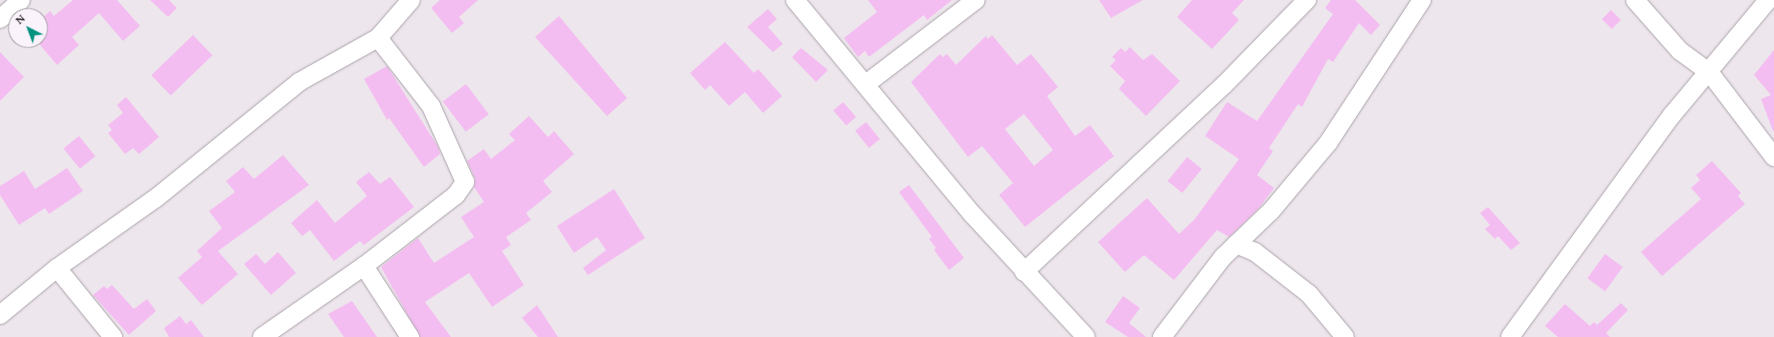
<!DOCTYPE html>
<html>
<head>
<meta charset="utf-8">
<style>
	body { margin:0 }
	#map { position:relative; width:1774px; height:337px; overflow:hidden; background:#eee6ed; font-family:Spectral,serif }
	div>[style] { position:absolute }
	.building>* { inset:0; background:#f4bdf1; transform-origin:0 0 }
	.roads { filter:drop-shadow(0 0 1px #aba3ab) drop-shadow(0 0 1px #aba3ab) }
	.minor>* { height:18px; margin:-9px; padding:0 9px; transform-origin:9px; border-radius:9px; background:#fff }
	span { translate:-50% -50%; white-space:nowrap; text-align:center; line-height:1.15; -webkit-text-stroke:4px #fbf3fb; paint-order:stroke }
	.north { position:absolute; left:8px; top:8px; width:40px; height:40px; box-sizing:border-box; background:#fbf3fb; border:1px solid #a29ca2; border-radius:50%; rotate:318deg; font-size:11px; font-weight:700; line-height:16px; text-align:center; color:#1d1a1d }
	.north::after { content:''; display:block; margin:auto; width:14px; height:18px; background:#05927e; clip-path:polygon(50% 0,100% 100%,50% 72%,0 100%) }
</style>
</head>
<body>
<div id="map">
	<div class="building">
		<div style="clip-path:polygon(73px 0,117px 0,140px 26px,123px 41px,99px 13px,72px 37px,79px 45px,57px 65px,40px 45px,40px 20px,50px 11px,54px 16px)"></div>
		<div style="clip-path:polygon(150px 0,169px 0,177px 8px,168px 17px)"></div>
		<div style="clip-path:polygon(440px 0,478px 0,459px 17px,464px 23px,452px 33px,431px 8px)"></div>
		<div style="clip-path:polygon(868px 0,952px 0,927px 20px,924px 15px,869px 57px,865px 51px,858px 57px,844px 38px,877px 12px)"></div>
		<div style="clip-path:polygon(1099px 0,1143px 0,1111px 18px)"></div>
		<div style="clip-path:polygon(1192px 0,1244px 0,1232px 13px,1239px 20px,1212px 49px,1177px 17px)"></div>
		<div style="clip-path:polygon(1331px 0,1355px 0,1380px 25px,1371px 35px,1359px 23px,1333px 62px,1328px 59px,1302px 107px,1298px 104px,1269px 148px,1273px 151px,1257px 175px,1274px 188px,1259px 208px,1229px 237px,1217px 230px,1174px 280px,1144px 255px,1125px 272px,1098px 242px,1147px 198px,1179px 234px,1194px 220px,1239px 159px,1205px 136px,1227px 102px,1257px 121px,1333px 14px,1325px 8px)"></div>
		<div style="clip-path:polygon(768px 9px,777px 19px,768px 27px,783px 44px,773px 52px,747px 27px)"></div>
		<div style="left:1611px;top:10px;width:14px;height:13px;rotate:45deg"></div>
		<div style="clip-path:polygon(559px 16px,627px 98px,607px 116px,535px 37px)"></div>
		<div style="left:193px;top:35px;width:28px;height:58px;rotate:46deg"></div>
		<div style="clip-path:polygon(evenodd,992px 35px,1017px 65px,1031px 54px,1058px 87px,1047px 96px,1075px 136px,1090px 125px,1114px 156px,1025px 227px,999px 195px,1013px 183px,982px 146px,968px 157px,911px 82px,940px 54px,943px 57px,947px 54px,956px 65px,986px 36px,988px 39px,992px 35px,1024px 114px,1053px 150px,1034px 166px,1005px 129px,1024px 114px)"></div>
		<div style="clip-path:polygon(725px 42px,754px 73px,758px 69px,782px 96px,763px 113px,745px 92px,729px 106px,710px 85px,705px 90px,690px 73px)"></div>
		<div style="clip-path:polygon(1130px 47px,1143px 60px,1152px 54px,1180px 81px,1146px 116px,1119px 89px,1125px 81px,1110px 66px,1116px 60px,1112px 57px,1121px 48px,1125px 52px)"></div>
		<div style="clip-path:polygon(801px 48px,828px 70px,816px 82px,792px 57px)"></div>
		<div style="clip-path:polygon(1774px 50px,1774px 131px,1773px 131px,1761px 99px,1771px 95px,1754px 75px)"></div>
		<div style="clip-path:polygon(0 52px,24px 77px,0 101px)"></div>
		<div style="clip-path:polygon(387px 66px,438px 147px,440px 154px,424px 167px,389px 118px,387px 120px,364px 79px)"></div>
		<div style="left:466px;top:84px;width:38px;height:29px;rotate:53deg"></div>
		<div style="clip-path:polygon(126px 97px,159px 137px,139px 154px,133px 148px,125px 154px,108px 133px,112px 130px,108px 125px,123px 113px,117px 105px)"></div>
		<div style="left:843px;top:102px;width:20px;height:13px;rotate:49deg"></div>
		<div style="clip-path:polygon(529px 116px,548px 137px,554px 131px,574px 154px,543px 181px,552px 192px,526px 213px,531px 220px,506px 237px,511px 245px,502px 251px,524px 285px,492px 307px,469px 273px,425px 302px,451px 337px,420px 337px,381px 267px,418px 238px,434px 263px,474px 237px,461px 217px,484px 202px,474px 187px,475px 178px,467px 161px,484px 149px,491px 159px,515px 140px,509px 134px)"></div>
		<div style="left:866px;top:122px;width:22px;height:14px;rotate:51deg"></div>
		<div style="left:79px;top:136px;width:26px;height:20px;rotate:51deg"></div>
		<div style="clip-path:polygon(283px 155px,309px 185px,218px 251px,238px 274px,202px 305px,178px 278px,202px 257px,197px 251px,222px 228px,209px 211px,235px 192px,226px 181px,243px 167px,254px 179px)"></div>
		<div style="left:1187px;top:157px;width:19px;height:31px;rotate:39deg"></div>
		<div style="clip-path:polygon(1712px 161px,1741px 193px,1738px 196px,1745px 204px,1662px 276px,1641px 252px,1701px 199px,1691px 188px,1700px 180px,1696px 175px)"></div>
		<div style="clip-path:polygon(67px 168px,83px 191px,49px 214px,45px 208px,19px 225px,0 195px,0 186px,24px 171px,35px 189px)"></div>
		<div style="clip-path:polygon(369px 172px,380px 184px,390px 177px,414px 207px,364px 245px,360px 241px,334px 261px,310px 230px,302px 236px,291px 223px,317px 200px,335px 223px,367px 196px,356px 182px)"></div>
		<div style="clip-path:polygon(909px 185px,964px 258px,949px 270px,934px 250px,936px 248px,929px 239px,932px 237px,899px 192px)"></div>
		<div style="clip-path:polygon(614px 189px,645px 238px,588px 275px,583px 268px,606px 250px,597px 237px,574px 253px,557px 226px)"></div>
		<div style="clip-path:polygon(1488px 207px,1520px 243px,1511px 250px,1498px 236px,1495px 239px,1485px 229px,1490px 225px,1480px 213px)"></div>
		<div style="clip-path:polygon(278px 252px,296px 273px,271px 295px,244px 264px,256px 254px,265px 264px)"></div>
		<div style="left:1605px;top:254px;width:22px;height:30px;rotate:36deg"></div>
		<div style="clip-path:polygon(112px 285px,134px 309px,147px 299px,156px 311px,129px 335px,93px 295px,104px 286px,107px 289px)"></div>
		<div style="clip-path:polygon(1123px 296px,1140px 308px,1129px 323px,1146px 337px,1128px 337px,1105px 322px)"></div>
		<div style="clip-path:polygon(352px 301px,377px 337px,344px 337px,328px 314px)"></div>
		<div style="clip-path:polygon(1621px 303px,1628px 310px,1606px 333px,1610px 337px,1558px 337px,1545px 326px,1565px 304px,1590px 326px,1594px 322px,1597px 325px)"></div>
		<div style="clip-path:polygon(537px 305px,558px 337px,538px 337px,522px 318px)"></div>
		<div style="clip-path:polygon(180px 316px,186px 324px,191px 320px,204px 337px,169px 337px,164px 328px)"></div>
	</div>
	<div class="roads">
		<div class="minor">
			<div style="left:795px;top:0;width:279px;rotate:50.4deg"></div>
			<div style="left:973px;top:215px;width:166px;rotate:47.2deg"></div>
			<div style="left:1635px;top:0;width:68px;rotate:48.6deg"></div>
			<div style="left:1680px;top:51px;width:37px;rotate:36deg"></div>
			<div style="left:1710px;top:73px;width:106px;rotate:52.7deg"></div>
			<div style="left:0;top:19px;width:28px;rotate:-42deg"></div>
			<div style="left:866px;top:84px;width:138px;rotate:-37.4deg"></div>
			<div style="left:1236px;top:244px;width:21px;rotate:23deg"></div>
			<div style="left:1255px;top:252px;width:68px;rotate:37.9deg"></div>
			<div style="left:1309px;top:294px;width:56px;rotate:50.1deg"></div>
			<div style="left:364px;top:266px;width:85px;rotate:57.1deg"></div>
			<div style="left:57px;top:268px;width:89px;rotate:50.9deg"></div>
			<div style="left:1024px;top:272px;width:274px;rotate:-43.1deg"></div>
			<div style="left:1224px;top:85px;width:119px;rotate:-45.7deg"></div>
			<div style="left:0;top:315px;width:74px;rotate:-39.5deg"></div>
			<div style="left:57px;top:268px;width:121px;rotate:-35.3deg"></div>
			<div style="left:156px;top:198px;width:184px;rotate:-39deg"></div>
			<div style="left:299px;top:82px;width:90px;rotate:-29.1deg"></div>
			<div style="left:378px;top:38px;width:50px;rotate:-49deg"></div>
			<div style="left:262px;top:337px;width:124px;rotate:-34.8deg"></div>
			<div style="left:364px;top:266px;width:116px;rotate:-37.7deg"></div>
			<div style="left:456px;top:195px;width:16px;rotate:-55deg"></div>
			<div style="left:465px;top:182px;width:83px;rotate:-114.1deg"></div>
			<div style="left:431px;top:106px;width:86px;rotate:-127.9deg"></div>
			<div style="left:1162px;top:337px;width:101px;rotate:-52.7deg"></div>
			<div style="left:1223px;top:257px;width:66px;rotate:-43.8deg"></div>
			<div style="left:1271px;top:211px;width:89px;rotate:-50deg"></div>
			<div style="left:1328px;top:143px;width:171px;rotate:-56.7deg"></div>
			<div style="left:1510px;top:337px;width:275px;rotate:-53.9deg"></div>
			<div style="left:1672px;top:115px;width:150px;rotate:-50.1deg"></div>
		</div>
	</div>
	<div class="north">N</div>
</div>
</body>
</html>
